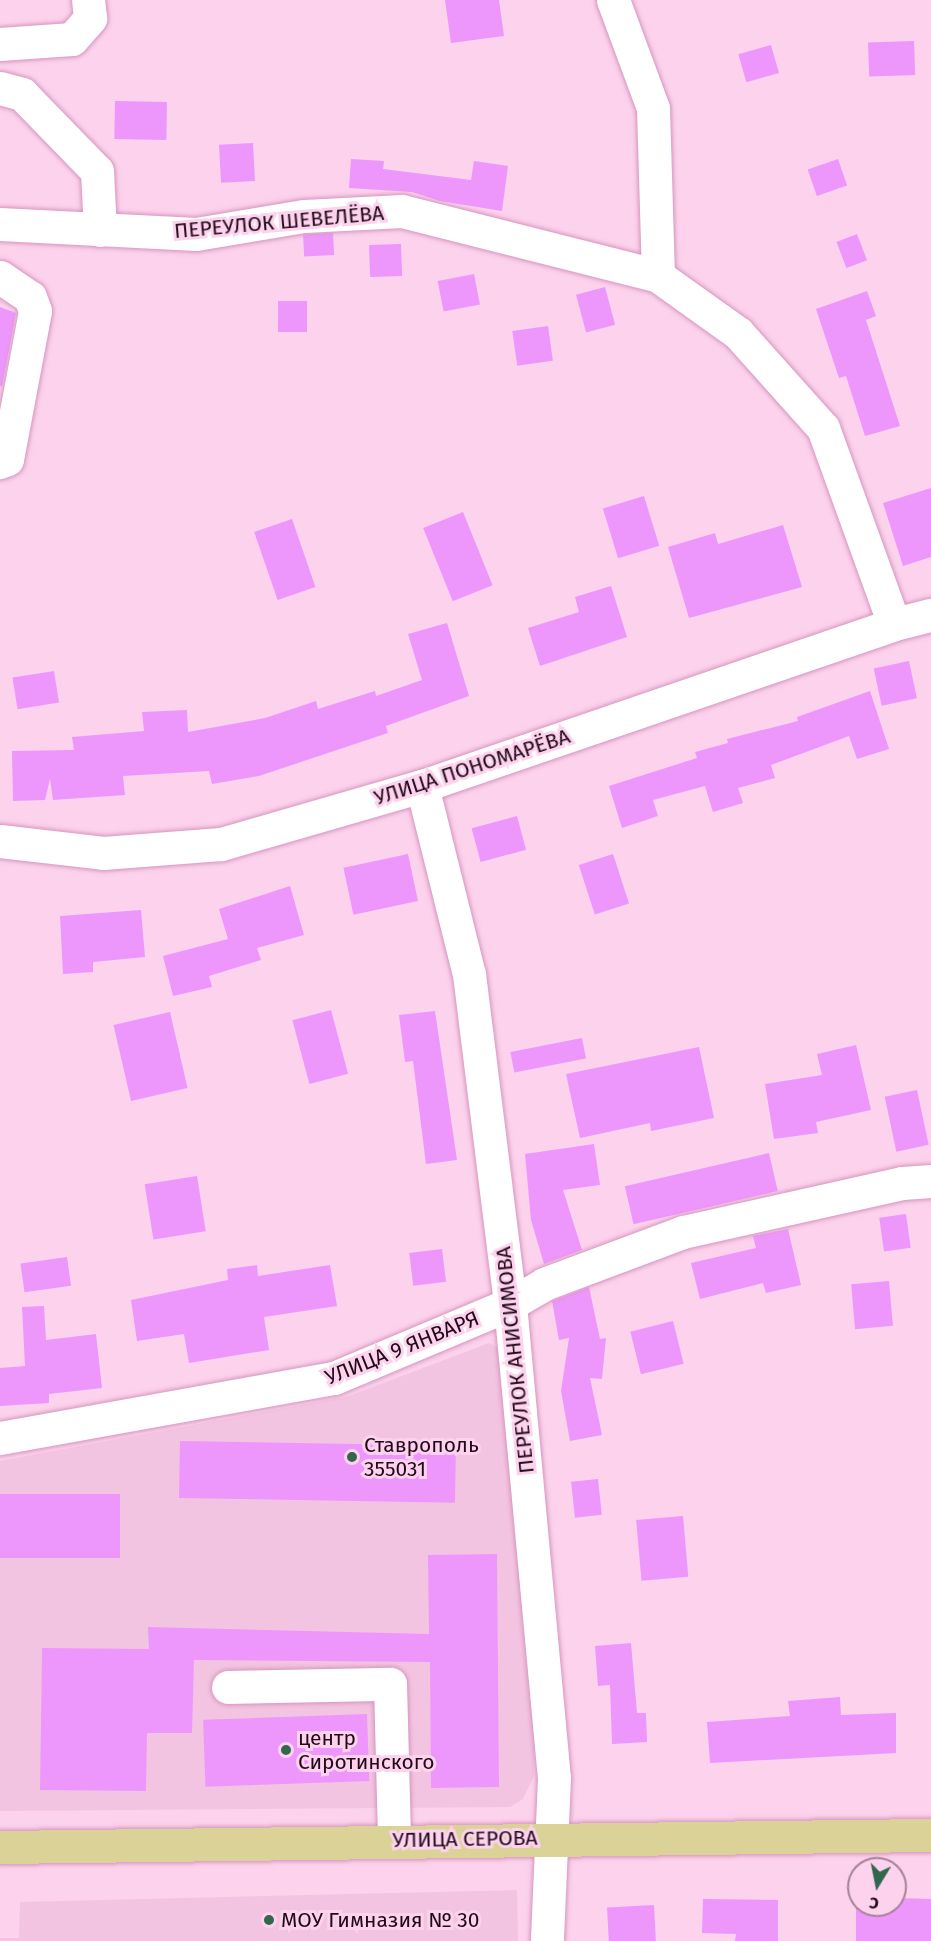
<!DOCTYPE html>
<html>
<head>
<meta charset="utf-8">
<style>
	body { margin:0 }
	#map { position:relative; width:931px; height:1941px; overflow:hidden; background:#fcd2ec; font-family:"Fira Sans",sans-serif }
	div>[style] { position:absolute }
	.built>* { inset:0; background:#f3c4e1 }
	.building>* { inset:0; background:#ed97fd; transform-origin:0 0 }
	.roads { filter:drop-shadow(0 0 2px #d795bf) drop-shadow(0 0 2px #d795bf) }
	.minor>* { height:33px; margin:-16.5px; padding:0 16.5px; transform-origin:16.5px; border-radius:16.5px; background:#fff }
	.major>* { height:33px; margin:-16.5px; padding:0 16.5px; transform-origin:16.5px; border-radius:16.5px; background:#dad297 }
	.dots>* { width:16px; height:16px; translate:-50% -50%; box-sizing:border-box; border:3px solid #fcd2ec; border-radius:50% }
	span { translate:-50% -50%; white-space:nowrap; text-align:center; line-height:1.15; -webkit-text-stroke:6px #fcd2ec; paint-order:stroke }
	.street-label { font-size:21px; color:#220a1b }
	.poi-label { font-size:21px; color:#220a1b }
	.left { translate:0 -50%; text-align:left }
	.north { position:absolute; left:847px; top:1857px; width:60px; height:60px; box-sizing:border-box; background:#fcd2ec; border:2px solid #a58298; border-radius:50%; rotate:190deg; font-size:16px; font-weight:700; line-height:24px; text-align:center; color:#220a1b }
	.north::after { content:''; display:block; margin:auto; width:21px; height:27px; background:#31674d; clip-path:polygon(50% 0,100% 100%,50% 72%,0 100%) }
</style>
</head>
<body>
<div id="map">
	<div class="built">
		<div style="clip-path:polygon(489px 1343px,505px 1352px,534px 1706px,534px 1776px,523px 1799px,510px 1807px,0 1811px,0 1461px,349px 1396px)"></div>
		<div style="clip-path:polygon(517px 1890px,518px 1941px,0 1941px,0 1938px,19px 1938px,20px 1902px)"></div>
	</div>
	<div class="building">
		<div style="clip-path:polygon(445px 0,499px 0,504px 36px,451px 43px)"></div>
		<div style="left:914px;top:41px;width:34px;height:46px;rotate:88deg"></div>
		<div style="left:771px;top:45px;width:29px;height:34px;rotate:74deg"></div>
		<div style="left:115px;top:101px;width:52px;height:38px;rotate:1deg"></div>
		<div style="left:253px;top:143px;width:38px;height:34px;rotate:87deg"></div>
		<div style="clip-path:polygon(351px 159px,384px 161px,383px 169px,471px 180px,474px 161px,508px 166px,502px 211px,440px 201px,412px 192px,349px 188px)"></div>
		<div style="left:838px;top:159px;width:28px;height:32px;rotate:71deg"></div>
		<div style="left:333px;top:233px;width:22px;height:30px;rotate:87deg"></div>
		<div style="left:857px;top:234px;width:28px;height:22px;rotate:69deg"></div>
		<div style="left:401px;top:244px;width:32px;height:32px;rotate:88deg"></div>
		<div style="left:474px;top:274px;width:31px;height:37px;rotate:79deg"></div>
		<div style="left:605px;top:287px;width:39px;height:30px;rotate:75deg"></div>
		<div style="clip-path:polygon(867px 291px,876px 316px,866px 320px,900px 426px,865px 436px,846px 376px,839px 378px,816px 309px)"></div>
		<div style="left:278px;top:301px;width:29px;height:31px"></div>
		<div style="clip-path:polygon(0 307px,16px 313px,2px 387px,0 386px)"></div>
		<div style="left:548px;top:326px;width:35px;height:36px;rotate:82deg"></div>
		<div style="clip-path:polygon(931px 488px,931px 557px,903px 566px,883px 503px)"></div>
		<div style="left:644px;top:496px;width:52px;height:43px;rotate:73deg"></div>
		<div style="left:463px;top:512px;width:79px;height:43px;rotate:68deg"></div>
		<div style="left:292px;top:519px;width:72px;height:40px;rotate:71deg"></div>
		<div style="clip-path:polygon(783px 525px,802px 587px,689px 618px,668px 547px,715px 533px,718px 544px)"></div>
		<div style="clip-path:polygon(611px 586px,627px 637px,540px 666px,528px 628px,579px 612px,575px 597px)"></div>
		<div style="clip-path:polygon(447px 623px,469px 696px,386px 726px,388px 733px,259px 776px,212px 784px,209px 771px,123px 776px,125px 795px,53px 800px,50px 779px,45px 800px,13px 801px,12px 751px,74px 750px,72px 737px,144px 731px,142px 712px,187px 710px,188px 732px,265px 718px,316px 701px,318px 709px,375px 691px,376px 696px,422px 680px,408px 634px)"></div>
		<div style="left:909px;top:661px;width:38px;height:36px;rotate:78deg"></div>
		<div style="left:54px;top:671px;width:32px;height:42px;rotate:81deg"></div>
		<div style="clip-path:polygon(870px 691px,889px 749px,857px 759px,849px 736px,771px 765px,775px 778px,738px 788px,743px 803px,713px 812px,705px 786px,653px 800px,658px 816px,622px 828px,609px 786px,697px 758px,695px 752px,728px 743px,727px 739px,798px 721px,797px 717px)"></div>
		<div style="left:517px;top:816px;width:35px;height:47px;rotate:75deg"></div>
		<div style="left:408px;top:854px;width:48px;height:66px;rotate:78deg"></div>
		<div style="left:613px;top:854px;width:52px;height:36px;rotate:72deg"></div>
		<div style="clip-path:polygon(290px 886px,304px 935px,257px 948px,261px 960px,209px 976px,212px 987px,173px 996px,163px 956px,228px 939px,219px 909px)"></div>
		<div style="clip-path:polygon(141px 910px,145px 957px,93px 962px,93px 972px,63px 974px,60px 916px)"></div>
		<div style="left:331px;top:1010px;width:66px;height:40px;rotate:75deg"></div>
		<div style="clip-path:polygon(435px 1011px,457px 1160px,426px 1164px,413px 1061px,405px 1062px,399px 1015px)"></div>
		<div style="left:170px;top:1012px;width:78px;height:58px;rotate:77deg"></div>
		<div style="left:582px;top:1038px;width:21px;height:73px;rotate:79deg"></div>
		<div style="clip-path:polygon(856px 1045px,871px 1110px,816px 1122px,818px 1133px,774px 1139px,765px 1084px,822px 1075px,817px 1054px)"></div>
		<div style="clip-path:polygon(699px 1047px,714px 1118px,651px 1131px,650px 1123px,580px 1138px,566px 1074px)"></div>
		<div style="left:917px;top:1090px;width:56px;height:33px;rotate:78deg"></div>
		<div style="clip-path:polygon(594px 1144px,600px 1185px,563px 1190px,582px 1250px,544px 1264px,531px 1220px,525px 1154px)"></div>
		<div style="left:769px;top:1153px;width:39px;height:148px;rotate:77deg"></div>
		<div style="left:197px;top:1176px;width:56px;height:53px;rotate:81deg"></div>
		<div style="left:906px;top:1214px;width:34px;height:27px;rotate:82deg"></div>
		<div style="clip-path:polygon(788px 1229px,801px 1285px,766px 1293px,763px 1283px,700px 1299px,691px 1263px,756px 1248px,753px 1236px)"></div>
		<div style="left:442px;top:1249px;width:33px;height:33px;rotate:83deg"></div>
		<div style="left:67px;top:1257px;width:29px;height:47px;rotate:82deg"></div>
		<div style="clip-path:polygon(257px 1265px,258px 1276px,330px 1265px,337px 1306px,264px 1317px,269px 1350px,189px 1363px,184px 1334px,137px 1341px,131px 1300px,228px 1280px,227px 1269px)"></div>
		<div style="left:889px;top:1281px;width:45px;height:38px;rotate:85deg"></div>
		<div style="clip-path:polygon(589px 1287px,600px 1339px,606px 1338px,602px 1379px,590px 1378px,602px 1435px,570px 1441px,561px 1391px,569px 1338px,559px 1340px,552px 1301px)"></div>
		<div style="clip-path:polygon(44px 1306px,46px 1340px,96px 1334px,102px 1388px,49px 1394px,49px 1403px,0 1406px,0 1368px,25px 1366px,22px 1307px)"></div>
		<div style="left:673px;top:1321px;width:44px;height:44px;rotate:76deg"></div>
		<div style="left:180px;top:1441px;width:276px;height:57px;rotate:1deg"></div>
		<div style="left:598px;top:1479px;width:36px;height:27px;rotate:84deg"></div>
		<div style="left:0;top:1494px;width:120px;height:64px"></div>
		<div style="left:683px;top:1516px;width:61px;height:47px;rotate:85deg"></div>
		<div style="clip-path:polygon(497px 1554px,499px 1787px,431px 1788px,430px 1662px,194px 1660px,192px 1733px,147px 1733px,146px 1791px,40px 1790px,42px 1648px,149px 1649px,148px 1627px,429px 1634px,428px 1555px)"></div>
		<div style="clip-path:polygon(631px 1643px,637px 1713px,646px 1713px,647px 1742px,612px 1744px,610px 1685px,598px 1686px,595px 1646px)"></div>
		<div style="clip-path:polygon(840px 1697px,841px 1715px,896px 1713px,896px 1753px,710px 1763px,707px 1722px,790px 1716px,788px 1701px)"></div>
		<div style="left:367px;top:1714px;width:67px;height:164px;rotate:88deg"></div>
		<div style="clip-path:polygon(856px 1898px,859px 1905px,895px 1905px,895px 1898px,931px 1899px,931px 1941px,856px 1941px)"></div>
		<div style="clip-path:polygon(703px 1899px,778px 1900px,778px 1941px,735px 1941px,736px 1934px,702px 1933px)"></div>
		<div style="left:654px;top:1905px;width:36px;height:47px;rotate:87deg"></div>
	</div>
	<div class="roads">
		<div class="minor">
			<div style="left:613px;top:0;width:115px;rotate:69.7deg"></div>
			<div style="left:653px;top:108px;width:168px;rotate:88.3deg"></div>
			<div style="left:0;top:44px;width:72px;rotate:-4deg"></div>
			<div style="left:72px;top:39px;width:28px;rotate:-49deg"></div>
			<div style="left:90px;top:18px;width:18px;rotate:-96deg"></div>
			<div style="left:0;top:88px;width:23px;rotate:15deg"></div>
			<div style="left:22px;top:94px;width:107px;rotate:45.8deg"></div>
			<div style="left:97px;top:171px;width:59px;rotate:87.1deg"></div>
			<div style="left:0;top:224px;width:196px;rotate:2.9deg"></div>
			<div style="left:196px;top:234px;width:109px;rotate:-9.5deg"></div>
			<div style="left:304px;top:216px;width:98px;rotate:-2.9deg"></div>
			<div style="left:402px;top:211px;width:264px;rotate:14.2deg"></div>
			<div style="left:658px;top:276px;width:98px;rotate:35.5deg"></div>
			<div style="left:738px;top:333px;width:127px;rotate:48.2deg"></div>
			<div style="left:823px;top:428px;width:208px;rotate:70.1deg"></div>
			<div style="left:0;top:277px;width:36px;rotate:34deg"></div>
			<div style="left:30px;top:297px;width:15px;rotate:70deg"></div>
			<div style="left:35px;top:311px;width:151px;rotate:100.7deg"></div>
			<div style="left:7px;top:459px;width:8px;rotate:157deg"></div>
			<div style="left:422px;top:786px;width:194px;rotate:76deg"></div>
			<div style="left:469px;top:974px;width:333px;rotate:82.9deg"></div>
			<div style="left:510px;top:1304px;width:476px;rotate:84.7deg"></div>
			<div style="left:554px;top:1778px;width:163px;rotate:92.5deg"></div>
			<div style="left:0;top:841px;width:104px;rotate:6.6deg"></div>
			<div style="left:103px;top:853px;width:118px;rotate:-4.4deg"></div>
			<div style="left:221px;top:844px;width:209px;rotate:-16.1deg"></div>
			<div style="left:422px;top:786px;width:499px;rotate:-18.9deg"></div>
			<div style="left:894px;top:624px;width:38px;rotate:-14deg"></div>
			<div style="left:0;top:1438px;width:339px;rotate:-10.2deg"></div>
			<div style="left:334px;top:1378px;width:191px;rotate:-22.8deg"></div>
			<div style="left:510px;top:1304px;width:39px;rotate:-30deg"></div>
			<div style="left:544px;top:1284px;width:148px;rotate:-20.5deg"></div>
			<div style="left:683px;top:1232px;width:224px;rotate:-12.6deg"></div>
			<div style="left:902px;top:1183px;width:29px;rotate:-4deg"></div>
			<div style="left:228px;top:1687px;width:162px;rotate:-1.1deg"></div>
			<div style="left:390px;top:1684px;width:157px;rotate:88.5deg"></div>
		</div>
		<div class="major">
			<div style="left:0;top:1847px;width:931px;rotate:-0.74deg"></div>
		</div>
	</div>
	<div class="dots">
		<div style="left:352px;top:1457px;background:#31674d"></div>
		<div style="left:286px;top:1750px;background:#31674d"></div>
		<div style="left:269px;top:1920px;background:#31674d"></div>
	</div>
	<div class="street-label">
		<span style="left:279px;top:222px;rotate:-5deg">ПЕРЕУЛОК ШЕВЕЛЁВА</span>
		<span style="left:472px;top:767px;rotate:-18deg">УЛИЦА ПОНОМАРЁВА</span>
		<span style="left:402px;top:1348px;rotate:-22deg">УЛИЦА 9 ЯНВАРЯ</span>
		<span style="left:515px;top:1360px;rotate:-96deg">ПЕРЕУЛОК АНИСИМОВА</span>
		<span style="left:465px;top:1839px;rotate:-1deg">УЛИЦА СЕРОВА</span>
	</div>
	<div class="poi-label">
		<span class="left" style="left:364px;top:1457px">Ставрополь<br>355031</span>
		<span class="left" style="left:298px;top:1750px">центр<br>Сиротинского</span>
		<span class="left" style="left:281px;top:1920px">МОУ Гимназия № 30</span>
	</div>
	<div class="north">С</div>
</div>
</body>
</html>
